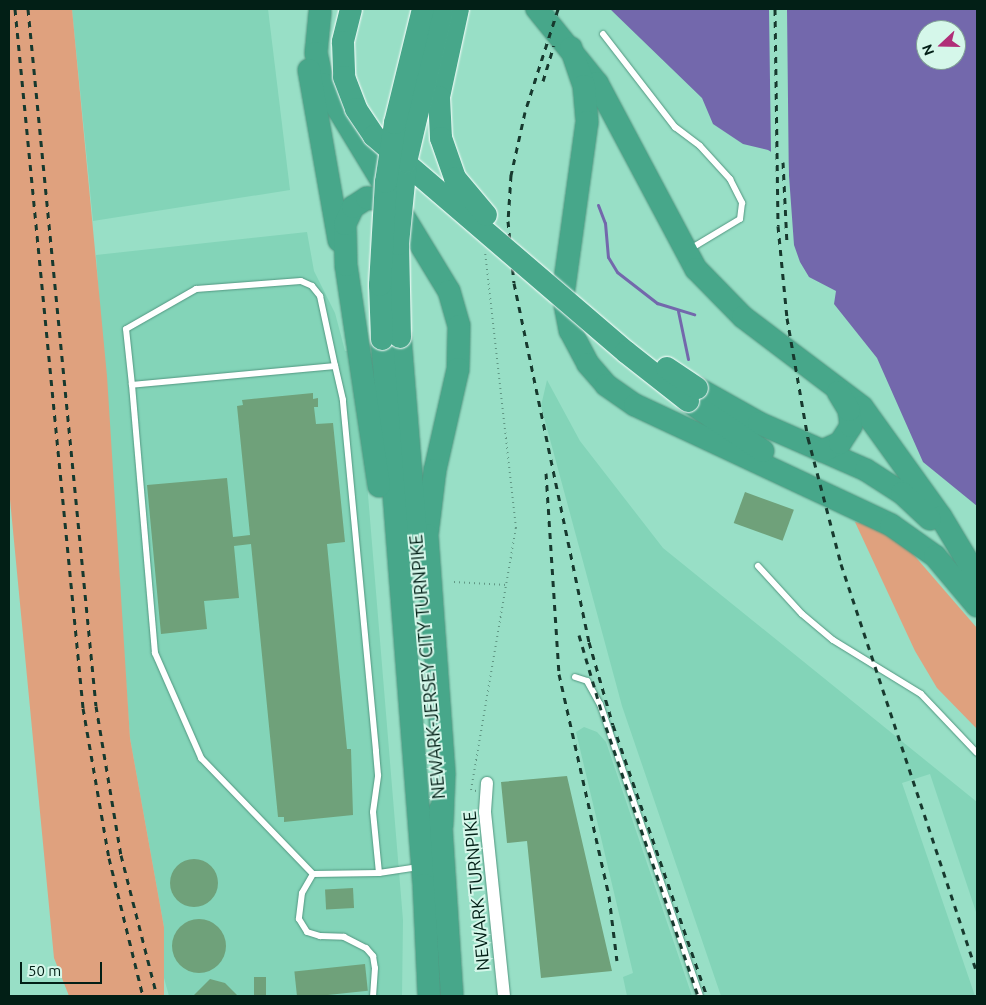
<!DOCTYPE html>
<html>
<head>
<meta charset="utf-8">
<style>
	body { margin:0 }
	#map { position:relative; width:986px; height:1005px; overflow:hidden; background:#98dfc6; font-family:Ubuntu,sans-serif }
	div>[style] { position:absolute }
	.built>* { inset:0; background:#83d4b8 }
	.green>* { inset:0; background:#dfa17e }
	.water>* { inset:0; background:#7368ac }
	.pier>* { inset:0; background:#98dfc6 }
	.stream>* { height:3px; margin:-1.5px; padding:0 1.5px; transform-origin:1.5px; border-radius:1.5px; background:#7368ac }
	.building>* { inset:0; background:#6fa17a; transform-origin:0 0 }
	.round { border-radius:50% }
	.path>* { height:2px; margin-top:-1px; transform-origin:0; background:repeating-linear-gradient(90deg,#609784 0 1px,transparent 0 5px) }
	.roads { filter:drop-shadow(0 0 1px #529781) drop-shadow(0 0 1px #529781) }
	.lane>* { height:6px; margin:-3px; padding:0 3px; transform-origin:3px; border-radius:3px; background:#fff }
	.street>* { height:12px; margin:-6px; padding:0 6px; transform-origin:6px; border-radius:6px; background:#fff }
	.highway>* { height:22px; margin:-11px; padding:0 11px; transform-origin:11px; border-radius:11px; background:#47a78a }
	.rail>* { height:3px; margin-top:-1.5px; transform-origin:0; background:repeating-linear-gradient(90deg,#17392e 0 6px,transparent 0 12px) }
	.bridges { filter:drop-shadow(0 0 1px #fff) drop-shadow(0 0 1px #fff) }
	.highway-bridge>* { height:22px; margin:-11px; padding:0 11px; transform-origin:11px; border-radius:11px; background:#47a78a }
	span { translate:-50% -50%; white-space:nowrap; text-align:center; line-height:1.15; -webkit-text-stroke:4px #d5f7ea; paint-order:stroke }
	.street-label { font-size:18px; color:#021f16 }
	.frame { position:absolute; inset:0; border:10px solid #021f16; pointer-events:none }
	.north { position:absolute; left:916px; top:20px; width:50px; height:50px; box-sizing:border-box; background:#d5f7ea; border:1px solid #81a195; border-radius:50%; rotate:249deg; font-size:14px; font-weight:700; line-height:20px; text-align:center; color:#021f16 }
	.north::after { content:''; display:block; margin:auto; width:18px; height:22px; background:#b02e78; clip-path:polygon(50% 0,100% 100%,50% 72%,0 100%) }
	.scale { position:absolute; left:20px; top:962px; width:82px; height:22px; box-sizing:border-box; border:2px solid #021f16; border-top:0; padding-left:6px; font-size:15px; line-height:18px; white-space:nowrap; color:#021f16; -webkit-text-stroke:4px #d5f7ea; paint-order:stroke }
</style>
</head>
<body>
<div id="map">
	<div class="built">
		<div style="clip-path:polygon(72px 9px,268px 9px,290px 190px,93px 221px)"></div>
		<div style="clip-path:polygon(307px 232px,314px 271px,335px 313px,345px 351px,351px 351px,362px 422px,403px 920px,402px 996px,169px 996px,164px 978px,164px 927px,130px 738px,96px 255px)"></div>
		<div style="clip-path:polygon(547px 380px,580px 441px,663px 548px,977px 802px,977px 915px,930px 774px,902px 783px,975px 996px,721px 996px,622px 706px,541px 406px)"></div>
		<div style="clip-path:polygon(584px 727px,597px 732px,606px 742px,692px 996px,627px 996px,623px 977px,633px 973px,576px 732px)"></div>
	</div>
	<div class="green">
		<div style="clip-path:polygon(9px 9px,72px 9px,107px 376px,130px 738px,164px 927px,164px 996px,69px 996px,54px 958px,9px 489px)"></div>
		<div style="clip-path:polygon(855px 522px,885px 528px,913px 554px,977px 628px,977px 729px,937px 688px,915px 651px)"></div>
	</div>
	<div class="water">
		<div style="clip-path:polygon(evenodd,610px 9px,977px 9px,977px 506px,923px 462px,877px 358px,834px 304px,836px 291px,809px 277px,800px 262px,794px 245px,788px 162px,768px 150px,743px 144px,713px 124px,702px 98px,610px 9px,926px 30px,956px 30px,956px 60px,926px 60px,926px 30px)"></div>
	</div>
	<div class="pier">
		<div style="clip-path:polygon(769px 9px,787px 9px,789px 191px,786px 163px,771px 155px)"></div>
	</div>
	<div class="stream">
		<div style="left:598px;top:205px;width:19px;rotate:69deg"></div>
		<div style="left:605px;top:223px;width:34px;rotate:85deg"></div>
		<div style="left:608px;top:257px;width:17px;rotate:59deg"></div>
		<div style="left:617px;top:272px;width:51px;rotate:37.8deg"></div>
		<div style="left:657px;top:303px;width:39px;rotate:17deg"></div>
		<div style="left:678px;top:311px;width:49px;rotate:78.2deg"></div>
	</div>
	<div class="building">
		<div style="clip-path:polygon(313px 393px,313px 399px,318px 398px,318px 407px,314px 407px,316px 424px,333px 423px,345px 542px,327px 544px,347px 749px,351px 749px,353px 815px,284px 822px,284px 817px,278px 817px,251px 544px,234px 546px,239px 598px,204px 601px,207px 629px,161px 634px,147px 485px,227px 478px,233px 537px,250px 535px,237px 406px,243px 405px,242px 400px)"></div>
		<div style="left:745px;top:492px;width:52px;height:33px;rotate:20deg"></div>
		<div style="clip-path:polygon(567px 776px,612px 971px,541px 978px,527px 841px,507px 843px,501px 782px)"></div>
		<div class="round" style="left:170px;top:859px;width:48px;height:48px"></div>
		<div style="left:353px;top:888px;width:20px;height:28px;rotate:87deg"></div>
		<div class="round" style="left:172px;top:919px;width:54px;height:54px"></div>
		<div style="left:365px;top:964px;width:27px;height:71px;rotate:84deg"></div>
		<div style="left:254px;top:977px;width:12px;height:19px"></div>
		<div style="clip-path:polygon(210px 979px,225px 983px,238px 996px,193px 996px)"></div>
	</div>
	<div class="path">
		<div style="left:454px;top:582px;width:53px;rotate:3.2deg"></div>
		<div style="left:476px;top:791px;width:5px;rotate:-169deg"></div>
		<div style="left:471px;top:790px;width:266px;rotate:-80.3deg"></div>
		<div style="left:516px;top:528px;width:277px;rotate:-96.4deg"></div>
	</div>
	<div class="roads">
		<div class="lane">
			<div style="left:603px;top:34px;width:118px;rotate:52.3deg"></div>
			<div style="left:675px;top:127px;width:31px;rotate:37deg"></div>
			<div style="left:700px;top:146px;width:45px;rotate:47.7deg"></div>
			<div style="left:730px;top:179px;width:27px;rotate:63deg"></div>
			<div style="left:742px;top:203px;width:16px;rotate:97deg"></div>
			<div style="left:740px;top:219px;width:58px;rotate:149deg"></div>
			<div style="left:132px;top:385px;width:56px;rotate:-96.1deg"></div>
			<div style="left:126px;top:329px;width:81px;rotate:-29.7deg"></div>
			<div style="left:196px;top:289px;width:105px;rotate:-4.4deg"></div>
			<div style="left:301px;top:281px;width:12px;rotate:24deg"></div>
			<div style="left:312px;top:286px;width:13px;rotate:51deg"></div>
			<div style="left:320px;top:296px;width:72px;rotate:77.9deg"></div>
			<div style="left:758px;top:566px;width:65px;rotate:47.5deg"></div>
			<div style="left:802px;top:614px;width:40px;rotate:40deg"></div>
			<div style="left:833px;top:640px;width:103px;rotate:31.5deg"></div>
			<div style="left:921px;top:694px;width:81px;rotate:46.5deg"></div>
			<div style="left:575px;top:677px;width:13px;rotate:18deg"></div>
			<div style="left:587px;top:681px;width:26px;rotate:61deg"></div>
			<div style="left:600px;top:704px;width:309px;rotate:71.1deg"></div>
			<div style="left:379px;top:873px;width:61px;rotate:-95.6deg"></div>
			<div style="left:373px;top:812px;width:37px;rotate:-82deg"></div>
			<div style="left:378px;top:775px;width:24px;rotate:-95deg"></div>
			<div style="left:376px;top:751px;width:353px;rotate:-95.4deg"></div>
			<div style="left:343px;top:400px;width:35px;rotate:-103deg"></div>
			<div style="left:335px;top:366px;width:204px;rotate:174.7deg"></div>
			<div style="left:132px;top:385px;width:269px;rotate:85.1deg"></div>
			<div style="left:155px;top:653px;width:115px;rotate:66.3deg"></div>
			<div style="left:201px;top:758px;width:161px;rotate:46deg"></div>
			<div style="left:313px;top:874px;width:66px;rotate:-0.9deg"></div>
			<div style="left:379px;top:873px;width:40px;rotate:-8.5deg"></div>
			<div style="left:313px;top:874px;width:22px;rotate:120deg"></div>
			<div style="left:302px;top:893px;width:26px;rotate:97deg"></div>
			<div style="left:299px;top:919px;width:15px;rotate:58deg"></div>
			<div style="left:307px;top:932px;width:14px;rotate:17deg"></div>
			<div style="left:320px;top:936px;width:24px;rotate:2deg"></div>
			<div style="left:344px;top:937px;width:25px;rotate:27deg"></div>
			<div style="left:366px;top:948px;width:11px;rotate:49deg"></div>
			<div style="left:373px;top:956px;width:12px;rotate:81deg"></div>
			<div style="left:375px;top:968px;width:28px;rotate:94deg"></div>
		</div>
		<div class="street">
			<div style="left:487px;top:783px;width:29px;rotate:94deg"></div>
			<div style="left:485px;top:812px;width:185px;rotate:84.1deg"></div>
		</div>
		<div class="highway">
			<div style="left:537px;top:9px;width:95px;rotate:51deg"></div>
			<div style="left:597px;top:83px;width:211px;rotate:62deg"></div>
			<div style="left:696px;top:269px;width:67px;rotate:45.6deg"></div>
			<div style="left:743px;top:317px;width:149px;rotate:37.1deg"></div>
			<div style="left:862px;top:407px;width:135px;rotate:54.3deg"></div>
			<div style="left:941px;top:517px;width:70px;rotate:59deg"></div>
			<div style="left:320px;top:12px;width:41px;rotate:95.6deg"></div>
			<div style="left:316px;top:53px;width:32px;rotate:77deg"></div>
			<div style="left:323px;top:84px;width:242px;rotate:58.7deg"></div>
			<div style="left:449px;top:291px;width:36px;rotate:74deg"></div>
			<div style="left:459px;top:326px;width:43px;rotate:91.3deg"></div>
			<div style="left:458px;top:369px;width:104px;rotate:102.8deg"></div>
			<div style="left:435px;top:470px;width:65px;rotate:97deg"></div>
			<div style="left:427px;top:535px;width:240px;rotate:85.9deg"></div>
			<div style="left:444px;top:774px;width:50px;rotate:92.3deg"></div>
			<div style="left:571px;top:48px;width:40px;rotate:71.1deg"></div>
			<div style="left:584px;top:86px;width:36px;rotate:85deg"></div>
			<div style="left:587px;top:122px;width:174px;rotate:97.9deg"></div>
			<div style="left:563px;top:294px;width:37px;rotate:79deg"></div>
			<div style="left:570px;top:330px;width:38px;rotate:62deg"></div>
			<div style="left:588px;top:364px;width:28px;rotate:49deg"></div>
			<div style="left:606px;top:385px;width:35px;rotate:35deg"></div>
			<div style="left:635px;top:405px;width:283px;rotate:25.1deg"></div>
			<div style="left:891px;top:525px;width:54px;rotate:35.2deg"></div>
			<div style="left:935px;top:556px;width:65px;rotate:50deg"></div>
			<div style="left:309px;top:70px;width:173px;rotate:80deg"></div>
			<div style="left:400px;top:337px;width:201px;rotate:85.4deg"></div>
			<div style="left:382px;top:339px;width:548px;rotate:85.6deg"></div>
			<div style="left:424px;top:885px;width:111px;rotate:87.4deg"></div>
			<div style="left:697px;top:388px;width:71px;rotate:29.4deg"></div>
			<div style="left:759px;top:423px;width:117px;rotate:23.7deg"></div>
			<div style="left:866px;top:470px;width:43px;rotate:32.6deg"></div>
			<div style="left:902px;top:493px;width:38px;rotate:43deg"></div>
			<div style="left:688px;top:401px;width:90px;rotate:33.7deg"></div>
			<div style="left:822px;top:451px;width:20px;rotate:-24deg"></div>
			<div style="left:840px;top:443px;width:20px;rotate:-57deg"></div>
			<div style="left:851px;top:426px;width:16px;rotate:-97deg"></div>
			<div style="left:849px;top:410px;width:21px;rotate:-121deg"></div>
			<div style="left:379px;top:486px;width:223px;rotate:-98.5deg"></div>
			<div style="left:346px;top:265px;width:41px;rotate:-91.4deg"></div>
			<div style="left:345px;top:224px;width:19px;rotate:-65deg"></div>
			<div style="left:353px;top:207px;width:17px;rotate:-33deg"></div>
			<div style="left:367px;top:198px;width:17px;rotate:7deg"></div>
			<div style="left:384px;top:200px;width:18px;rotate:47deg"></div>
			<div style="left:440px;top:810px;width:186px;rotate:86.3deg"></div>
		</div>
	</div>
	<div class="rail">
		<div style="left:15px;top:9px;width:702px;rotate:84.44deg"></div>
		<div style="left:83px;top:708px;width:152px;rotate:80.2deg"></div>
		<div style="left:109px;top:858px;width:142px;rotate:76.2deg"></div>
		<div style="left:28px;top:9px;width:700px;rotate:84.43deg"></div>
		<div style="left:96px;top:706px;width:151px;rotate:80.5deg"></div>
		<div style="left:121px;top:855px;width:146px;rotate:75.7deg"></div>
		<div style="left:558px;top:9px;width:108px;rotate:107.8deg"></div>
		<div style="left:525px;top:112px;width:65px;rotate:102.5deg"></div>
		<div style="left:511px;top:175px;width:46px;rotate:93.7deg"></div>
		<div style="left:508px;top:221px;width:62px;rotate:84.5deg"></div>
		<div style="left:514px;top:283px;width:367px;rotate:78.2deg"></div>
		<div style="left:589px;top:642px;width:86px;rotate:73.9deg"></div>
		<div style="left:613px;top:725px;width:287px;rotate:70.9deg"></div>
		<div style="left:775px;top:9px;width:217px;rotate:89.2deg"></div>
		<div style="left:778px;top:226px;width:92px;rotate:84.4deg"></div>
		<div style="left:787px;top:318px;width:122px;rotate:80.1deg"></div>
		<div style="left:808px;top:438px;width:130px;rotate:75.3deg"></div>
		<div style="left:841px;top:564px;width:431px;rotate:71.6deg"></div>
		<div style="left:543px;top:81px;width:37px;rotate:-73deg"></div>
		<div style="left:783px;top:162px;width:83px;rotate:87.2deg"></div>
		<div style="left:546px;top:473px;width:201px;rotate:86.3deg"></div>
		<div style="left:559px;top:674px;width:228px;rotate:77.3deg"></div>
		<div style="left:609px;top:896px;width:65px;rotate:83deg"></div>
		<div style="left:579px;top:635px;width:96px;rotate:73.6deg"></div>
		<div style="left:606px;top:727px;width:284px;rotate:71.1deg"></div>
	</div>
	<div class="bridges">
		<div class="highway-bridge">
			<div style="left:351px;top:9px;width:34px;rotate:104deg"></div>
			<div style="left:343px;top:42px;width:35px;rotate:88deg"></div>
			<div style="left:344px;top:77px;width:34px;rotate:69deg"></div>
			<div style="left:356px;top:109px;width:32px;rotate:56deg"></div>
			<div style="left:374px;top:136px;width:332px;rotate:40.6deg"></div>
			<div style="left:626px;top:352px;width:79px;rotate:38.3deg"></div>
			<div style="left:458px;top:9px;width:90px;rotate:102.2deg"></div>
			<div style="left:439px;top:97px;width:41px;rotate:87.2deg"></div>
			<div style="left:441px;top:138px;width:42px;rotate:70.7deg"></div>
			<div style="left:455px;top:178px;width:48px;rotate:50deg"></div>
			<div style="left:400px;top:337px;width:93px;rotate:-91.2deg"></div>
			<div style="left:398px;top:244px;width:82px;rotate:-84.4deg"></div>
			<div style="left:406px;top:162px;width:157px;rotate:-76.8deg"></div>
			<div style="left:382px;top:339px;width:54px;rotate:-92.1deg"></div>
			<div style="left:380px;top:285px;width:103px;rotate:-86.7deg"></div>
			<div style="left:386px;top:182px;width:60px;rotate:-81.3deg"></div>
			<div style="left:395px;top:123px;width:117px;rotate:-76.2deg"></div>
			<div style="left:667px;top:368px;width:36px;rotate:34deg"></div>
		</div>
	</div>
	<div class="street-label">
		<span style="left:427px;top:667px;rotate:-95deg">NEWARK-JERSEY CITY TURNPIKE</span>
		<span style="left:476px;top:891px;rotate:-95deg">NEWARK TURNPIKE</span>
	</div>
	<div class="frame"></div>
	<div class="north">N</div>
	<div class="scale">50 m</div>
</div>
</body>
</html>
